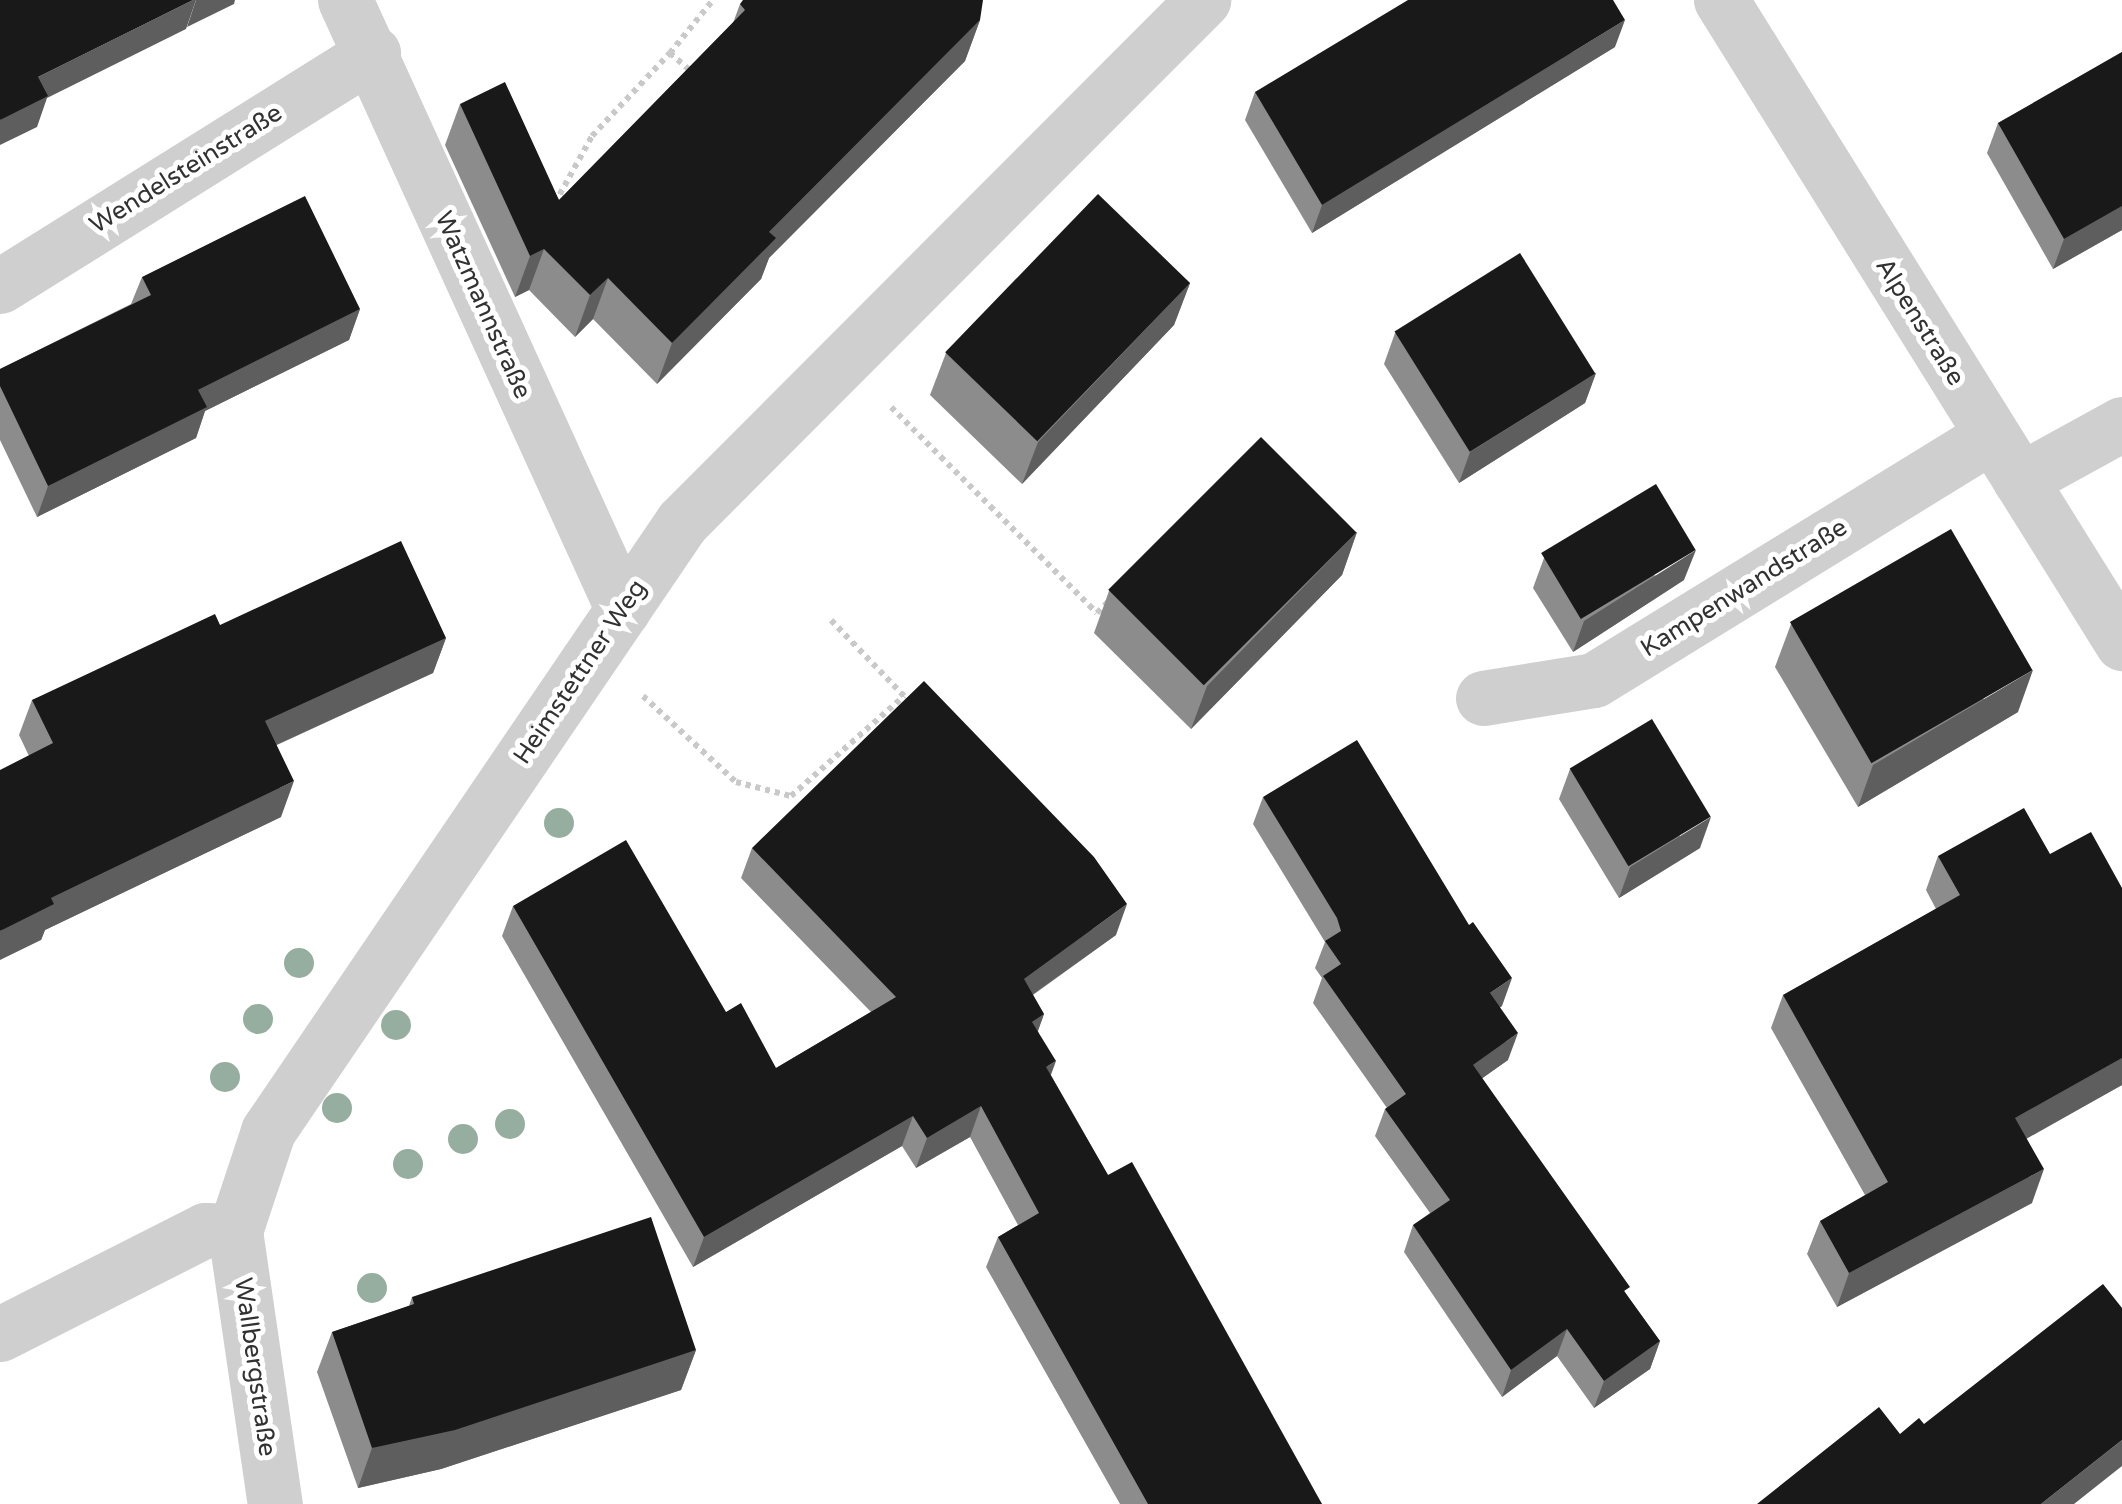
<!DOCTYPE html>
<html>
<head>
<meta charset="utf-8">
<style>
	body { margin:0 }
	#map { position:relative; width:2122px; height:1504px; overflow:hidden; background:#fff; font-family:"Varela Round",sans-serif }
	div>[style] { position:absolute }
	.path>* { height:6px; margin-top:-3px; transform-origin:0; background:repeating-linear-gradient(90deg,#c9c9c9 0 5px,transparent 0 10px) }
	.minor>* { height:55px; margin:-27.5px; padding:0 27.5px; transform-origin:27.5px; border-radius:27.5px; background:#cfcfcf }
	.trees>* { width:30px; height:30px; margin:-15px; border-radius:50%; background:#96ae9f }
	.wall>* { inset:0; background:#8c8c8c }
	.shaded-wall>* { inset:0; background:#5e5e5e }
	.building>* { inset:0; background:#191919; transform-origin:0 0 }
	span { translate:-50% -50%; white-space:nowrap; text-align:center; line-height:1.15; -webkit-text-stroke:10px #fff; paint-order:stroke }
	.street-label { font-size:25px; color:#323232 }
</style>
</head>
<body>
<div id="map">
	<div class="path">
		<div style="left:670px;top:53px;width:68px;rotate:-50.9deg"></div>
		<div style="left:555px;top:203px;width:77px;rotate:-61.1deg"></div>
		<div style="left:592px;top:136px;width:114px;rotate:-46.8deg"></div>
		<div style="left:670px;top:53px;width:32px;rotate:41deg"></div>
		<div style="left:891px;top:407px;width:291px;rotate:45deg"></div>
		<div style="left:1097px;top:613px;width:16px;rotate:-45deg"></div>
		<div style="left:643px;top:696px;width:127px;rotate:42.8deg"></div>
		<div style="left:736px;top:782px;width:57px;rotate:14.3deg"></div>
		<div style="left:791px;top:796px;width:151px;rotate:-41.5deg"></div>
		<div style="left:904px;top:696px;width:107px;rotate:-133.9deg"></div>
	</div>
	<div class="minor">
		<div style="left:345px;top:0;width:670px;rotate:65.5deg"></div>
		<div style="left:1721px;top:0;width:758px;rotate:58.05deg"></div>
		<div style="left:0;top:286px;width:440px;rotate:-32deg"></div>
		<div style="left:2020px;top:480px;width:116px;rotate:-28.8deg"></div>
		<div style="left:1483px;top:698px;width:112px;rotate:-9.2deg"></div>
		<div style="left:1594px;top:680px;width:465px;rotate:-31.6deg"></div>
		<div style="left:235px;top:1231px;width:276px;rotate:81.7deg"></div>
		<div style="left:0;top:1334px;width:230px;rotate:-26.9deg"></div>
		<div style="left:205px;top:1230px;width:30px;rotate:2deg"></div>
		<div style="left:235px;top:1231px;width:105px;rotate:-71.7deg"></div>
		<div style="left:268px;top:1131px;width:736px;rotate:-55.79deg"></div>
		<div style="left:682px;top:522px;width:738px;rotate:-45.05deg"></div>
	</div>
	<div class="trees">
		<div style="left:559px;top:823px"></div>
		<div style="left:299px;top:963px"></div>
		<div style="left:258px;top:1019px"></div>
		<div style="left:396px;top:1025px"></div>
		<div style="left:225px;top:1077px"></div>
		<div style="left:337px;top:1108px"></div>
		<div style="left:510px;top:1124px"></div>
		<div style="left:463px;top:1139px"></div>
		<div style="left:408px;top:1164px"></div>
		<div style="left:372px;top:1288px"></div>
	</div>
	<div class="wall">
		<div style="clip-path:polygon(740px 4px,980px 20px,965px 61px,769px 258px,761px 279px,657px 384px,593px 319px,575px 337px,529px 290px,515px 297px,445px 145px,460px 104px,559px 200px,733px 23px)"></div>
		<div style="clip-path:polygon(1615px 47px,1312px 233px,1245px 120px,1255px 92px)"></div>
		<div style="clip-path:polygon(2122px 52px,2122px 230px,2053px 269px,1987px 153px,1998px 123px)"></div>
		<div style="clip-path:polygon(142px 277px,360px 309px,349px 340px,205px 411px,196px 438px,37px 517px,0 440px,0 369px,131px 304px)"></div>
		<div style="clip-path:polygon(1190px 283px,1174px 325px,1022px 484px,930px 395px,946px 353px)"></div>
		<div style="clip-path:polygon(1395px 333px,1596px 373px,1585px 403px,1459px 483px,1384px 364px)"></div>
		<div style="clip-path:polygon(1357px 532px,1342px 575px,1191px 729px,1094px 633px,1109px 591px)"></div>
		<div style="clip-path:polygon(1544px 558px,1684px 580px,1573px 652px,1533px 588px)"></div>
		<div style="clip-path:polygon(1791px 624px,2018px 712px,1858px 807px,1775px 667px)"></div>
		<div style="clip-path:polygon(220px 625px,446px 638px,433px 673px,277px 745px,281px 817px,45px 930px,41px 940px,29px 756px,19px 735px,32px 700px)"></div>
		<div style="clip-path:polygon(1570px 769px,1700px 848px,1619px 898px,1559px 799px)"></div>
		<div style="clip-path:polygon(1263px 797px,1502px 1006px,1500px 1007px,1508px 1060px,1482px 1078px,1627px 1295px,1660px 1341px,1650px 1369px,1594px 1408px,1557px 1356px,1502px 1397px,1404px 1252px,1413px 1225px,1430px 1213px,1375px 1136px,1385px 1109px,1387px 1108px,1313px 1003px,1322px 978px,1315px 968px,1325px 942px,1253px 824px)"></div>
		<div style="clip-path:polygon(752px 848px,1116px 935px,1033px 995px,1044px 1014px,1038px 1031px,1051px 1075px,1108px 1175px,1322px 1504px,1120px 1504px,986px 1267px,998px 1237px,1018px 1225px,970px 1137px,916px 1168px,902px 1146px,693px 1267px,502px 936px,513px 906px,776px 1068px,871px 1012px,741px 878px)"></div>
		<div style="clip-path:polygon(2050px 854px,2122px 888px,2122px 1085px,2026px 1138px,2032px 1203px,1837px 1307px,1807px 1254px,1820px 1221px,1865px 1195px,1771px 1028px,1783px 995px,1936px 909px,1926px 890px,1938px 856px)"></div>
		<div style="clip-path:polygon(412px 1297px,696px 1350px,681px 1390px,441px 1469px,358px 1488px,317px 1372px,332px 1332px,409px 1306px)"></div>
	</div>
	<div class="shaded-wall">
		<div style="clip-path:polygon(193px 0,196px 0,186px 29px,47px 98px,37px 127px,0 145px,0 120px,38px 77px)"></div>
		<div style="clip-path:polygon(196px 0,235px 0,234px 4px,187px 27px)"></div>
		<div style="clip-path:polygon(980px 20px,965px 61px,769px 258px,761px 279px,657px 384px,672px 343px,769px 232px)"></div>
		<div style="clip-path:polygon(1625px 20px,1615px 47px,1312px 233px,1322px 205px)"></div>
		<div style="clip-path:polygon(2122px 206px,2122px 230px,2053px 269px,2064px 239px)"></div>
		<div style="clip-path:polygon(544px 249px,529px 290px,515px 297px,530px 256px)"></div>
		<div style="clip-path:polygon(608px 278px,593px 319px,575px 337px,590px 295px)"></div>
		<div style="clip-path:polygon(1190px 283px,1174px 325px,1022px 484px,1038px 442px)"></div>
		<div style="clip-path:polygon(360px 309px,349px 340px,205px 411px,196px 438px,37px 517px,48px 486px,198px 390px)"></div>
		<div style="clip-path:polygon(1596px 373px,1585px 403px,1459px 483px,1470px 452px)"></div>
		<div style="clip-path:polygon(1357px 532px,1342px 575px,1191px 729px,1207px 686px)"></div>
		<div style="clip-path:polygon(1696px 550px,1684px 580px,1573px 652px,1584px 621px)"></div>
		<div style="clip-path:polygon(446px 638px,433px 673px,252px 756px,265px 721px)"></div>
		<div style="clip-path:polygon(2033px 670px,2018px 712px,1858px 807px,1873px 765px)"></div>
		<div style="clip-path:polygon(294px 781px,281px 817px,45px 930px,41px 940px,0 960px,0 931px,51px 898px)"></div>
		<div style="clip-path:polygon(1711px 817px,1700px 848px,1619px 898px,1630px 867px)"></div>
		<div style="clip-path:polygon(1127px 904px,1116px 935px,1012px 1009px,1024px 979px)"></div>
		<div style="clip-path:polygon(1512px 978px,1502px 1006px,1480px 1021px,1490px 993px)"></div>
		<div style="clip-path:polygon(1044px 1014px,1033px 1044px,1032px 1022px)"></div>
		<div style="clip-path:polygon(1518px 1033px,1508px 1060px,1463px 1092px,1473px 1065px)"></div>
		<div style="clip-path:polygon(2122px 1058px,2122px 1085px,2003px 1152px,2015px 1118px)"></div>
		<div style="clip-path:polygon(1056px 1061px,1045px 1091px,1046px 1067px)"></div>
		<div style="clip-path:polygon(981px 1106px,970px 1137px,916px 1168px,927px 1138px)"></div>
		<div style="clip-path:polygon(913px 1116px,902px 1146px,693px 1267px,704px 1237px)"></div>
		<div style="clip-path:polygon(2044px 1169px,2032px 1203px,1837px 1307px,1849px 1273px)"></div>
		<div style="clip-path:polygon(1567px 1329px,1557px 1356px,1502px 1397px,1511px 1370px)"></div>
		<div style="clip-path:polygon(1660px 1341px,1650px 1369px,1594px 1408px,1604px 1381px)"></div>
		<div style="clip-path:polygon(696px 1350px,681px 1390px,441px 1469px,358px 1488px,372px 1448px)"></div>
		<div style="clip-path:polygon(2122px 1440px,2122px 1466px,2074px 1504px,2041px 1504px)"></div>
	</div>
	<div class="building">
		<div style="clip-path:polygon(0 0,193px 0,38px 77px,48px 96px,0 120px)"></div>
		<div style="clip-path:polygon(743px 0,983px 0,980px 20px,769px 232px,776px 238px,672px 343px,608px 278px,590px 295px,544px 249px,530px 256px,460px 104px,505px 82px,559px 200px,745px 10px,740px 4px)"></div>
		<div style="clip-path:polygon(1408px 0,1613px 0,1625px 20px,1322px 205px,1255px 92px)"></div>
		<div style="clip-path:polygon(2122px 52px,2122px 206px,2064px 239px,1998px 123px)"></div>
		<div style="left:1098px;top:194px;width:128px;height:220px;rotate:44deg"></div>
		<div style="clip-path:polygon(305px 196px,360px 309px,198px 390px,207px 407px,48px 486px,0 386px,0 369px,151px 295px,142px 277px)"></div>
		<div style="left:1520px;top:253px;width:142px;height:148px;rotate:58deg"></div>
		<div style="left:1261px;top:437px;width:135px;height:216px;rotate:45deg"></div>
		<div style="left:1656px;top:484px;width:77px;height:134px;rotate:59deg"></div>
		<div style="left:1951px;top:529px;width:163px;height:186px;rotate:60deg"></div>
		<div style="clip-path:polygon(401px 541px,446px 638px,265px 721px,294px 781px,51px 898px,54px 904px,0 931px,0 770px,53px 743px,32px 700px,215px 614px,220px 625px)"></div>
		<div style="clip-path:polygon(924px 681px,1094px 857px,1127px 904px,1024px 979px,1044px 1014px,1032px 1022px,1056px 1061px,1046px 1067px,1108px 1175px,1132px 1162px,1322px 1504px,1148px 1504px,998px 1237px,1039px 1213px,981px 1106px,927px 1138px,913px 1116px,704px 1237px,513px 906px,626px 840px,726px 1012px,741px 1003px,776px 1068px,896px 997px,752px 848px)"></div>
		<div style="left:1652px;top:719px;width:114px;height:96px;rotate:59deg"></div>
		<div style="clip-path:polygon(1357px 740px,1469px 925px,1473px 922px,1512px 978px,1490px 993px,1518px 1033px,1473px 1065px,1630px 1287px,1624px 1291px,1660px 1341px,1604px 1381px,1567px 1329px,1511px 1370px,1413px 1225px,1450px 1200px,1385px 1109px,1406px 1094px,1323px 976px,1341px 964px,1325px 941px,1341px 931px,1337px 918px,1263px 797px)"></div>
		<div style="clip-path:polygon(2024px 808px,2050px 854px,2091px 832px,2122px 888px,2122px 1058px,2015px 1118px,2044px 1169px,1849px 1273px,1820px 1221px,1888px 1182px,1783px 995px,1960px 895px,1938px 856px)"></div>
		<div style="clip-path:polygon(651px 1217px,696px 1350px,455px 1430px,372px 1448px,332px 1332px,414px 1304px,412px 1297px)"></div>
		<div style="clip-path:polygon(2103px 1284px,2122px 1308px,2122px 1440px,2041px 1504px,1757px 1504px,1879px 1407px,1900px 1434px,1919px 1418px,1924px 1424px)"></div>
	</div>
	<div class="street-label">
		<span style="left:186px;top:169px;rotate:-32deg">Wendelsteinstraße</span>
		<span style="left:483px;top:305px;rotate:66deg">Watzmannstraße</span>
		<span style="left:1920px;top:322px;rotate:58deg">Alpenstraße</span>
		<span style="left:1744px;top:588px;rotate:-32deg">Kampenwandstraße</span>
		<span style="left:580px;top:672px;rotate:-56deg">Heimstettner Weg</span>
		<span style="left:255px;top:1367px;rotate:82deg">Wallbergstraße</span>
	</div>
</div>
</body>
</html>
